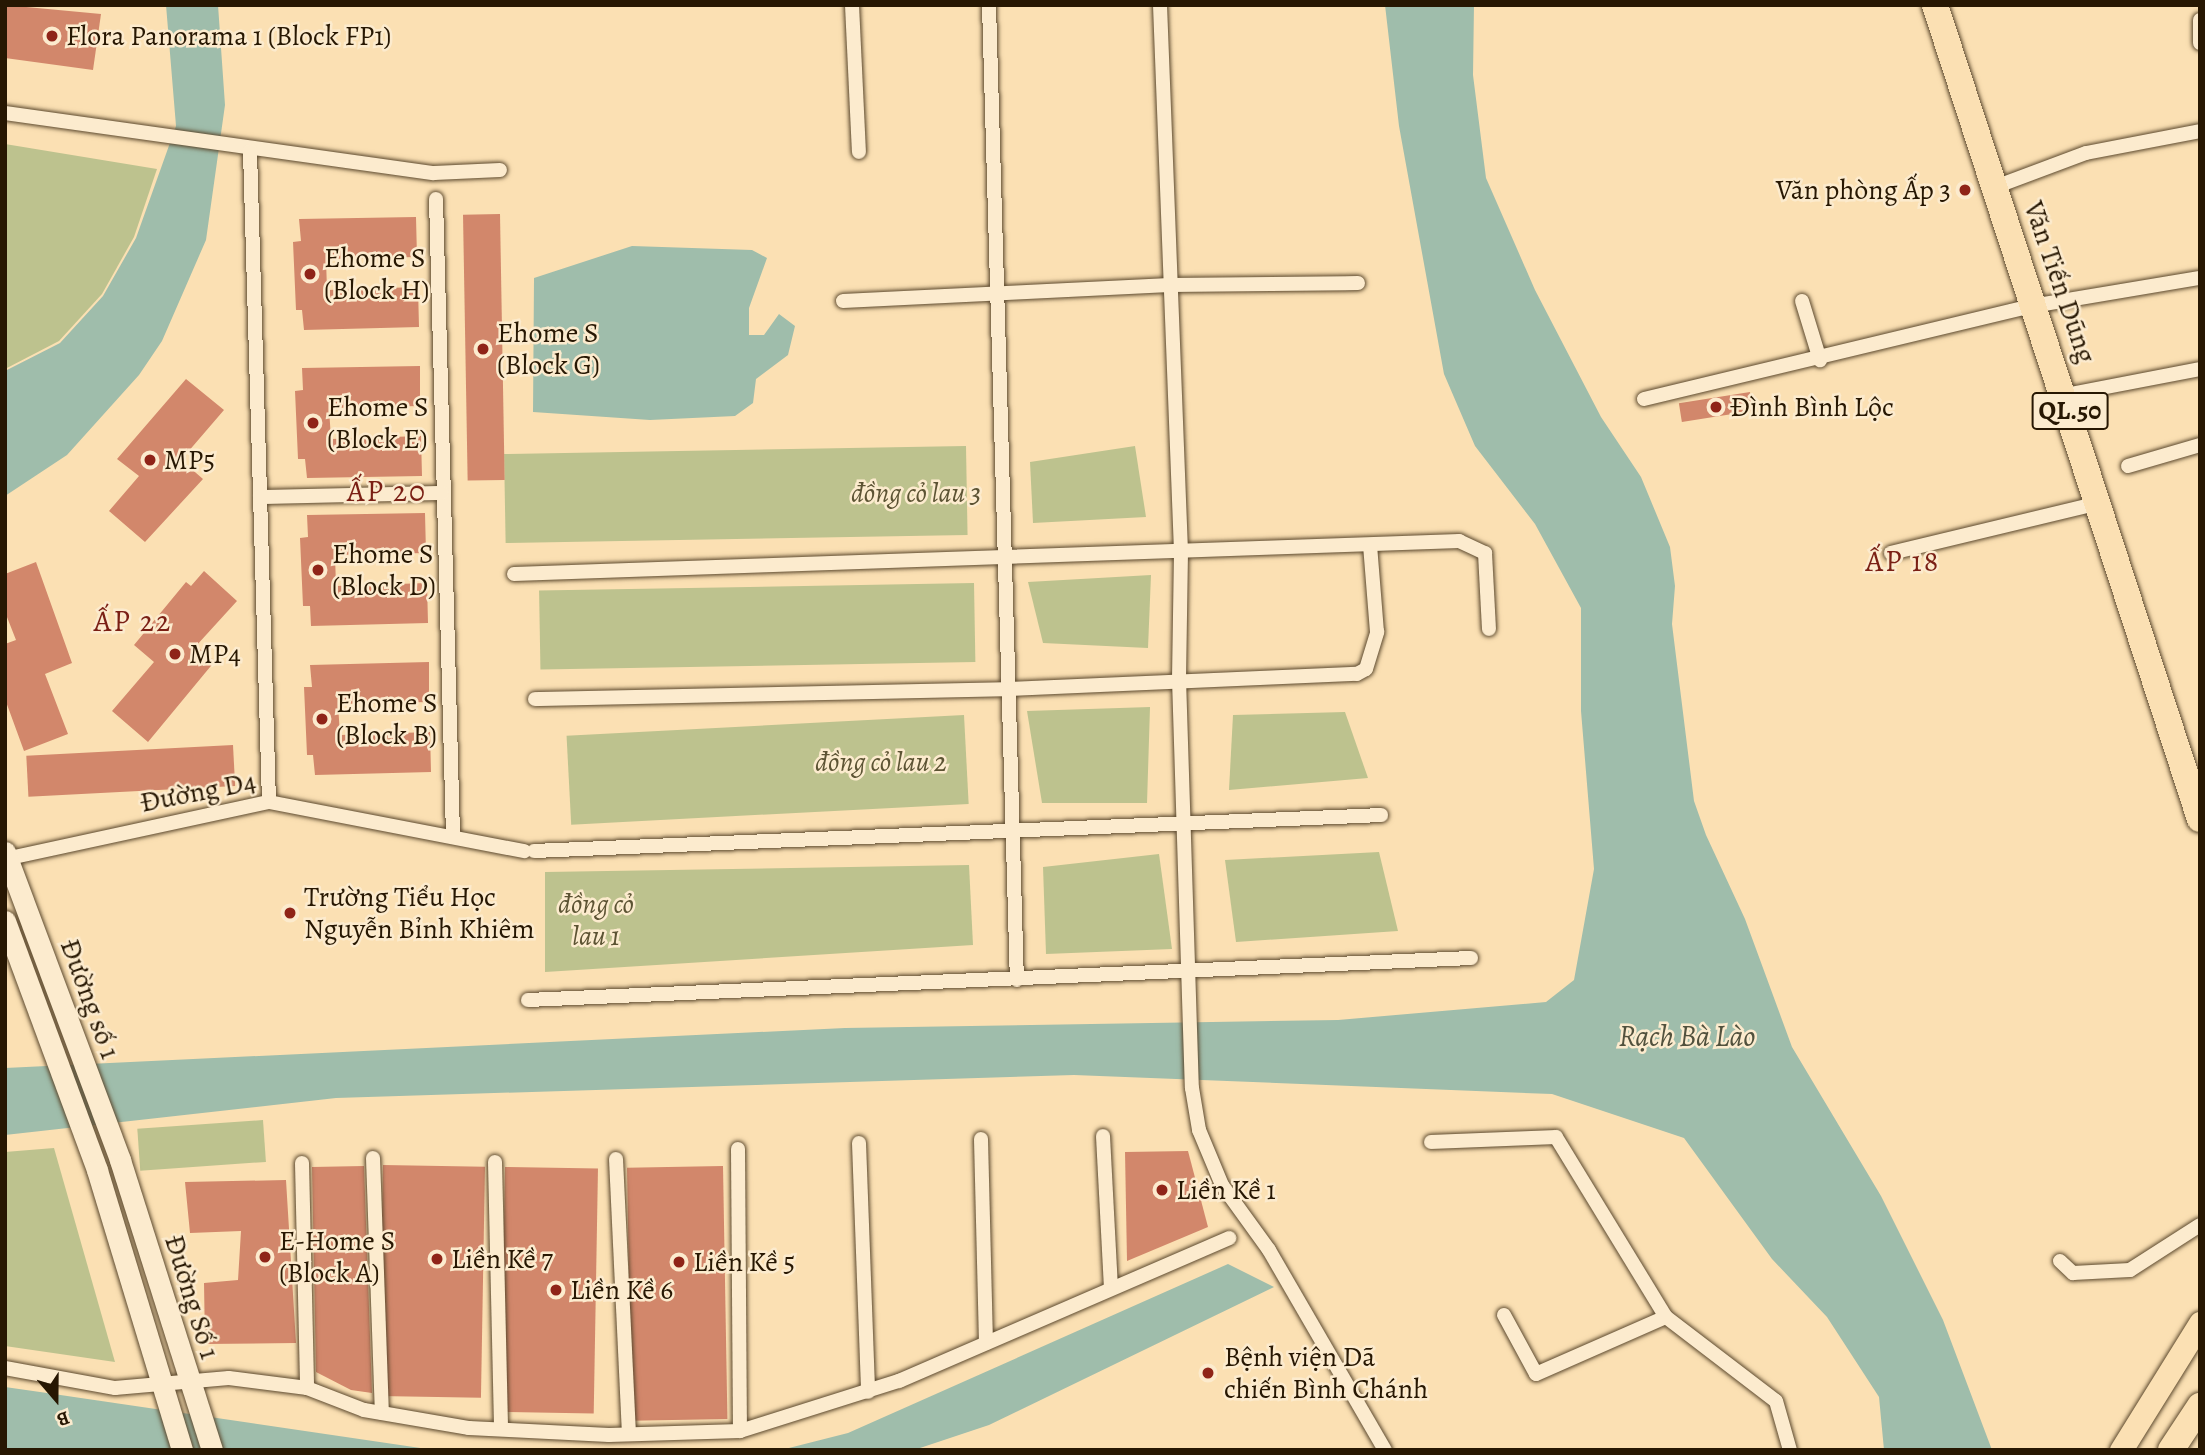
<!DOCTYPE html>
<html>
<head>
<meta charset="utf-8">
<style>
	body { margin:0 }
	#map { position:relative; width:2205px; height:1455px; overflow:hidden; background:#fbe0b3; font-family:Alegreya,serif }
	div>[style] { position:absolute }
	.green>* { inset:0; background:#bdc28e; transform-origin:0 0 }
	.water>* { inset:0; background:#9fbdab }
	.building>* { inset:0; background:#d2876b; transform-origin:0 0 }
	.roads { filter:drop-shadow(0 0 2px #5c492e) drop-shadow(0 0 2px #5c492e) }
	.street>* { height:14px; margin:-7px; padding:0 7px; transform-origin:7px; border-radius:7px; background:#fcebce }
	.secondary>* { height:21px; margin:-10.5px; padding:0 10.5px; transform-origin:10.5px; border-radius:10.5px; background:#fcebce }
	.primary>* { height:23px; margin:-11.5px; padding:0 11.5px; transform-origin:11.5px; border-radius:11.5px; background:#fbe0b3 }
	.highway>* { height:26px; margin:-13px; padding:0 13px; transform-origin:13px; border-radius:13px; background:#fbe0b3 }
	.dots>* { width:19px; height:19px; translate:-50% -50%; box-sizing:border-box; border:4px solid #fcebce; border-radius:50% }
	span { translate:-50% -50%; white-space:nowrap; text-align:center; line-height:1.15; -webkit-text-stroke:5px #fcebce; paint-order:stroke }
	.shield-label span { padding:2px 5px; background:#fcebce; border:2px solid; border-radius:5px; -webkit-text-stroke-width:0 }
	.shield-label { font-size:26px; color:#271702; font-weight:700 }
	.poi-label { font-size:28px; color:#271702 }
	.left { translate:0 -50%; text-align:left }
	.right { translate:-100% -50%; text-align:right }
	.street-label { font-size:28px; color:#271702 }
	.park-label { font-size:28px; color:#5c5333; font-style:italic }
	.neighbourhood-label { font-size:30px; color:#7a1f14; letter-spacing:2px }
	.water-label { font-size:30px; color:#51513d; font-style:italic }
	.frame { position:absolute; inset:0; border:7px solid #271702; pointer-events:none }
	.north { position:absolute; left:21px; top:1364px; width:70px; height:70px; -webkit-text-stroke:5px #fcebce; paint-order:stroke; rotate:160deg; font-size:19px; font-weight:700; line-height:28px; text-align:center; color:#271702 }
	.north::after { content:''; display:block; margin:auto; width:24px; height:32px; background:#271702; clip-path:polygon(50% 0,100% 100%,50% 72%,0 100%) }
</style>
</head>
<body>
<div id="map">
	<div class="green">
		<div style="clip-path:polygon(5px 144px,157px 169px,134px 237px,102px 294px,59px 341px,5px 369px)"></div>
		<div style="left:966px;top:446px;width:89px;height:462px;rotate:89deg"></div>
		<div style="clip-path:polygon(1135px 446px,1146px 517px,1033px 523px,1030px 462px)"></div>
		<div style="clip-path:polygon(1151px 575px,1148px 648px,1043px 643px,1028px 582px)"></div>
		<div style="left:974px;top:583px;width:79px;height:435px;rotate:89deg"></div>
		<div style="clip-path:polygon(1150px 707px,1147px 803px,1042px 803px,1027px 711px)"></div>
		<div style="clip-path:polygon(1345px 712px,1368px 778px,1229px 790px,1233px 715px)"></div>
		<div style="left:964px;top:715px;width:89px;height:398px;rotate:87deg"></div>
		<div style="clip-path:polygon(1379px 852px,1398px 931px,1236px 942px,1225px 860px)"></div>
		<div style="clip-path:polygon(1159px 854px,1172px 949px,1046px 954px,1043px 867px)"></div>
		<div style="clip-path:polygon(969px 865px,973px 945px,545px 972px,545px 872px)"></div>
		<div style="left:263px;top:1120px;width:42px;height:126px;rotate:86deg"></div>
		<div style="clip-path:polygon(54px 1148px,115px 1362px,5px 1346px,5px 1152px)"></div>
	</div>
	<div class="water">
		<div style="clip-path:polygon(166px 5px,218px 5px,225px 105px,206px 240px,162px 341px,139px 375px,67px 455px,5px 496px,5px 371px,60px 343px,103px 296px,136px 238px,176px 126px)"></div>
		<div style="clip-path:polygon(1385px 5px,1474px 5px,1473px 75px,1486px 178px,1535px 290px,1601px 417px,1641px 477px,1670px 547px,1675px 586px,1672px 624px,1694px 801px,1706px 835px,1745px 919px,1792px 1047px,1881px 1196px,1943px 1320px,1992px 1450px,1884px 1450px,1879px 1397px,1827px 1317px,1772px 1259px,1684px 1138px,1552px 1094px,1074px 1075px,336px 1098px,5px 1135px,5px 1068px,845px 1028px,1338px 1020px,1546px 1002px,1574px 980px,1594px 869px,1581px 711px,1581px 608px,1535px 524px,1475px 446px,1444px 374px,1399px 126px)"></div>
		<div style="clip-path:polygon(632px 246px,752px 250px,767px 258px,749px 308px,749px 335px,764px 335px,779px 314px,795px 326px,788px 355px,756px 379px,753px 403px,735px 416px,650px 420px,533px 412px,534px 278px)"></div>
		<div style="clip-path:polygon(1228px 1264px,1274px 1287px,989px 1425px,914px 1450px,781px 1450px,848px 1433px)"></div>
		<div style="clip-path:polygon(5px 1387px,40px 1392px,434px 1450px,5px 1450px)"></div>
	</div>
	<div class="building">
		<div style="clip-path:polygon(5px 5px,101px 14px,93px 70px,5px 58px)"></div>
		<div style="left:500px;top:214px;width:266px;height:37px;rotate:89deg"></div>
		<div style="clip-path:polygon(416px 217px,417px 257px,326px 259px,327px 290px,418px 287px,419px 327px,304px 330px,302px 310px,296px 310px,293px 242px,301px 241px,299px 219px)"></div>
		<div style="clip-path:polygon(420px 366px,420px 406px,329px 408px,331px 439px,421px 436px,422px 476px,307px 478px,305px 459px,298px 459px,295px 391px,303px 390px,302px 368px)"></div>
		<div style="clip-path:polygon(186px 379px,224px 410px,181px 460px,203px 479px,145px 542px,109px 511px,139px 476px,117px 459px)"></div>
		<div style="left:1750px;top:392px;width:19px;height:72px;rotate:81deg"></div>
		<div style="clip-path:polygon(425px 513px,426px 553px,335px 555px,336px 586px,427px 583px,428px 623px,311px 626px,310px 606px,303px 606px,300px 538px,308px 537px,307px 515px)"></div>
		<div style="clip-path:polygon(36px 562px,72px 663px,45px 674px,68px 734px,24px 751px,5px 699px,5px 644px,16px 640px,5px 612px,5px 574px)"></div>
		<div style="clip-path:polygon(204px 571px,237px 601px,196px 646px,215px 661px,148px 742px,112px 711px,154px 662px,134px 645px,186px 582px,191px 586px)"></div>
		<div style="clip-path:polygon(429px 662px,429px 702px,338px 704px,340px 735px,430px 732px,431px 772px,315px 775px,313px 755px,307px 755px,304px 687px,312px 687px,310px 665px)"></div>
		<div style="left:233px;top:745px;width:41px;height:207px;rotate:87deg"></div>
		<div style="clip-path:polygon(1188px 1151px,1208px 1227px,1127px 1261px,1125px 1152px)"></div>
		<div style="left:383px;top:1165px;width:102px;height:231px;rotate:1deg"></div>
		<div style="clip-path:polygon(364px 1166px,372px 1393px,351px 1390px,316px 1372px,312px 1167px)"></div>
		<div style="left:723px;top:1166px;width:253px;height:96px;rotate:89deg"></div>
		<div style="left:505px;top:1167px;width:93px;height:245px;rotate:1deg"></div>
		<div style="clip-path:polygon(286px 1180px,296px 1343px,205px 1344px,204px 1283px,238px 1280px,241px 1231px,190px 1233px,185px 1182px)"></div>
	</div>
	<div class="roads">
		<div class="street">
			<div style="left:852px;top:5px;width:147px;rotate:87.3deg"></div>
			<div style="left:989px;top:5px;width:975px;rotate:88.36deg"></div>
			<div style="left:1160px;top:5px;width:547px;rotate:87.8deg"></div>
			<div style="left:1181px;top:552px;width:127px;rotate:90.9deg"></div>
			<div style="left:1179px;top:679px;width:409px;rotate:88.2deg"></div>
			<div style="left:1192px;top:1088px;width:43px;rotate:80.5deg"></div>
			<div style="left:1199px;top:1130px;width:60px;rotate:67.3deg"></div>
			<div style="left:1222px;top:1185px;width:80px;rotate:54.1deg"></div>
			<div style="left:1269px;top:1250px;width:231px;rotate:59.9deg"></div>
			<div style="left:2200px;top:20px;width:23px;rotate:90deg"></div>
			<div style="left:5px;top:113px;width:433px;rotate:8deg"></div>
			<div style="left:434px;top:173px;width:66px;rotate:-2.6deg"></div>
			<div style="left:250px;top:151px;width:651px;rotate:88.33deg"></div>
			<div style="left:1995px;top:187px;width:97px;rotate:-20.5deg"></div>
			<div style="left:2086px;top:153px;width:116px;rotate:-10.9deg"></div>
			<div style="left:436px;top:199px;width:638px;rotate:88.47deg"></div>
			<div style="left:843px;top:301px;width:327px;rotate:-2.8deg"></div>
			<div style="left:1170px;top:285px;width:188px;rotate:-0.6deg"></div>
			<div style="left:1802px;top:301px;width:62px;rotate:73deg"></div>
			<div style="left:2065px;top:395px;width:137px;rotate:-10.9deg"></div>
			<div style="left:1644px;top:399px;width:399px;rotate:-13.5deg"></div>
			<div style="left:2032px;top:306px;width:170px;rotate:-9.5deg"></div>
			<div style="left:2128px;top:466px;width:75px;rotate:-16.3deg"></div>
			<div style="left:260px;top:497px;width:182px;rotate:-1.3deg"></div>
			<div style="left:1891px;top:553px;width:214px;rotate:-13.5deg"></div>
			<div style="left:514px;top:574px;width:946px;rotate:-2deg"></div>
			<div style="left:1459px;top:541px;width:29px;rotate:25deg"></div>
			<div style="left:1485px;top:553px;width:76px;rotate:87deg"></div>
			<div style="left:535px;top:699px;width:474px;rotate:-1.2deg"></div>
			<div style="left:1009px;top:689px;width:348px;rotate:-2.5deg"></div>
			<div style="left:1357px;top:674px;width:10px;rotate:-29deg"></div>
			<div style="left:1366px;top:669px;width:39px;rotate:-73deg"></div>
			<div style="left:1377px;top:632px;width:87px;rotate:-94.6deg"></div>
			<div style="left:534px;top:851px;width:848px;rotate:-2.43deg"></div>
			<div style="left:5px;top:859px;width:270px;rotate:-12.2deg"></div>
			<div style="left:269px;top:802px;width:260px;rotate:10.9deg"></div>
			<div style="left:528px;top:1000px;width:944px;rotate:-2.55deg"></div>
			<div style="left:1103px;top:1136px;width:152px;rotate:87deg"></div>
			<div style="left:981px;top:1139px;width:204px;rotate:88.6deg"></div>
			<div style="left:1431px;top:1142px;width:125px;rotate:-2.3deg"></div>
			<div style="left:1556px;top:1137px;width:211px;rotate:58.6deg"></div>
			<div style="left:1666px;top:1317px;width:138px;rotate:37.4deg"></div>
			<div style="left:1776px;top:1401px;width:51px;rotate:74.1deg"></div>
			<div style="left:859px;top:1143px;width:249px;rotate:87.9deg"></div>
			<div style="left:738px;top:1149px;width:282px;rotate:89.6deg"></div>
			<div style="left:373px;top:1158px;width:255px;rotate:88deg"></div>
			<div style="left:616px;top:1159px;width:275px;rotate:87.3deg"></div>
			<div style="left:495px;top:1162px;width:267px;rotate:88.7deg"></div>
			<div style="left:302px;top:1163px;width:225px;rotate:88.7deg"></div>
			<div style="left:2060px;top:1261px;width:18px;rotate:43deg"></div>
			<div style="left:2073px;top:1273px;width:57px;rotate:-3deg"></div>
			<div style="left:2130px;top:1270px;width:83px;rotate:-32.7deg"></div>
			<div style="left:1504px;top:1315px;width:67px;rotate:61.5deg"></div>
			<div style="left:1536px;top:1374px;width:142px;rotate:-23.7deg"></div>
			<div style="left:5px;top:1368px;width:112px;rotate:10.3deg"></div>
			<div style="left:115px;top:1388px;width:114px;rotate:-5deg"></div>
			<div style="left:229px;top:1378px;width:79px;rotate:7.3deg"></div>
			<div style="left:307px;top:1388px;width:61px;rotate:21.1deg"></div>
			<div style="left:364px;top:1410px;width:107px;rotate:9.7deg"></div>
			<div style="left:469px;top:1428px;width:140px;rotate:2.9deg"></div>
			<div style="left:609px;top:1435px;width:131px;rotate:-1.7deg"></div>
			<div style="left:740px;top:1431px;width:167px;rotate:-17.5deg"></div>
			<div style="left:899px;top:1381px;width:360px;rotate:-23.4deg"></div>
		</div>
		<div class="secondary">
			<div style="left:5px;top:852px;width:329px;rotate:69.5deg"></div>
			<div style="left:120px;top:1160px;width:304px;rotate:72.4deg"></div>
			<div style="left:5px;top:921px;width:265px;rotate:69.7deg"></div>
			<div style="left:97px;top:1170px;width:293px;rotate:73.1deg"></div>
		</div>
		<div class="primary">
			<div style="left:2121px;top:1450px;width:150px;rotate:-58.1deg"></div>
		</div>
		<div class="highway">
			<div style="left:1935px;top:5px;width:856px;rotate:71.97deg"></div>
			<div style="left:2171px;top:1450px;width:53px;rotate:-56.6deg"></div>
		</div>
	</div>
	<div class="dots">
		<div style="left:52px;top:36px;background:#8f2418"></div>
		<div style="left:1965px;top:190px;background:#8f2418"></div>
		<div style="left:310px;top:274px;background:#8f2418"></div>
		<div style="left:483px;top:349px;background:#8f2418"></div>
		<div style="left:1716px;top:407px;background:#8f2418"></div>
		<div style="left:313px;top:423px;background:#8f2418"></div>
		<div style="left:150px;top:460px;background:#8f2418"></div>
		<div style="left:318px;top:570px;background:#8f2418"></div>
		<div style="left:175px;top:654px;background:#8f2418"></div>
		<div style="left:322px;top:719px;background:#8f2418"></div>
		<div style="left:290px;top:913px;background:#8f2418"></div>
		<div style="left:1162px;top:1190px;background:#8f2418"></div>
		<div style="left:265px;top:1257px;background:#8f2418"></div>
		<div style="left:437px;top:1259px;background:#8f2418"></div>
		<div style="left:679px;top:1262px;background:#8f2418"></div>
		<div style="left:556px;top:1290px;background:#8f2418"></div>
		<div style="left:1208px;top:1373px;background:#8f2418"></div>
	</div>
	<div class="shield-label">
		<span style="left:2070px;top:411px">QL.50</span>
	</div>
	<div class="poi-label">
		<span class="left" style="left:66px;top:36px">Flora Panorama 1 (Block FP1)</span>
		<span class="right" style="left:1951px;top:190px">Văn phòng Ấp 3</span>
		<span class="left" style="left:324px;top:274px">Ehome S<br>(Block H)</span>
		<span class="left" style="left:497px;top:349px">Ehome S<br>(Block G)</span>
		<span class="left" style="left:327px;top:423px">Ehome S<br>(Block E)</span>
		<span class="left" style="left:1730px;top:407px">Đình Bình Lộc</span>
		<span class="left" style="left:164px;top:460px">MP5</span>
		<span class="left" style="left:332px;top:570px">Ehome S<br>(Block D)</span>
		<span class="left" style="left:189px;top:654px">MP4</span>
		<span class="left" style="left:336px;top:719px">Ehome S<br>(Block B)</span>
		<span class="left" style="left:304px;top:913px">Trường Tiểu Học<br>Nguyễn Bỉnh Khiêm</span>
		<span class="left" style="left:1176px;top:1190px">Liền Kề 1</span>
		<span class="left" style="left:279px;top:1257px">E-Home S<br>(Block A)</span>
		<span class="left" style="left:451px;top:1259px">Liền Kề 7</span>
		<span class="left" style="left:693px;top:1262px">Liền Kề 5</span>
		<span class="left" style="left:570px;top:1290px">Liền Kề 6</span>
		<span class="left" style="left:1224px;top:1373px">Bệnh viện Dã<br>chiến Bình Chánh</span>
	</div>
	<div class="street-label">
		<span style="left:2060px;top:282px;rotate:71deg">Văn Tiến Dũng</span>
		<span style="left:198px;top:792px;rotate:-11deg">Đường D4</span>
		<span style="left:90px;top:999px;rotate:70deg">Đường số 1</span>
		<span style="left:192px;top:1297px;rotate:73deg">Đường Số 1</span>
	</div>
	<div class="park-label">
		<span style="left:916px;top:493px">đồng cỏ lau 3</span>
		<span style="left:881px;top:762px">đồng cỏ lau 2</span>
		<span style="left:596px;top:920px">đồng cỏ<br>lau 1</span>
	</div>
	<div class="neighbourhood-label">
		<span style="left:387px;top:491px">ẤP 20</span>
		<span style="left:1903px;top:561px">ẤP 18</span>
		<span style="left:133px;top:621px">ẤP 22</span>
	</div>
	<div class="water-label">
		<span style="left:1687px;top:1036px">Rạch Bà Lào</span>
	</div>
	<div class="frame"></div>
	<div class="north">B</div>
</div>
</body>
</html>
